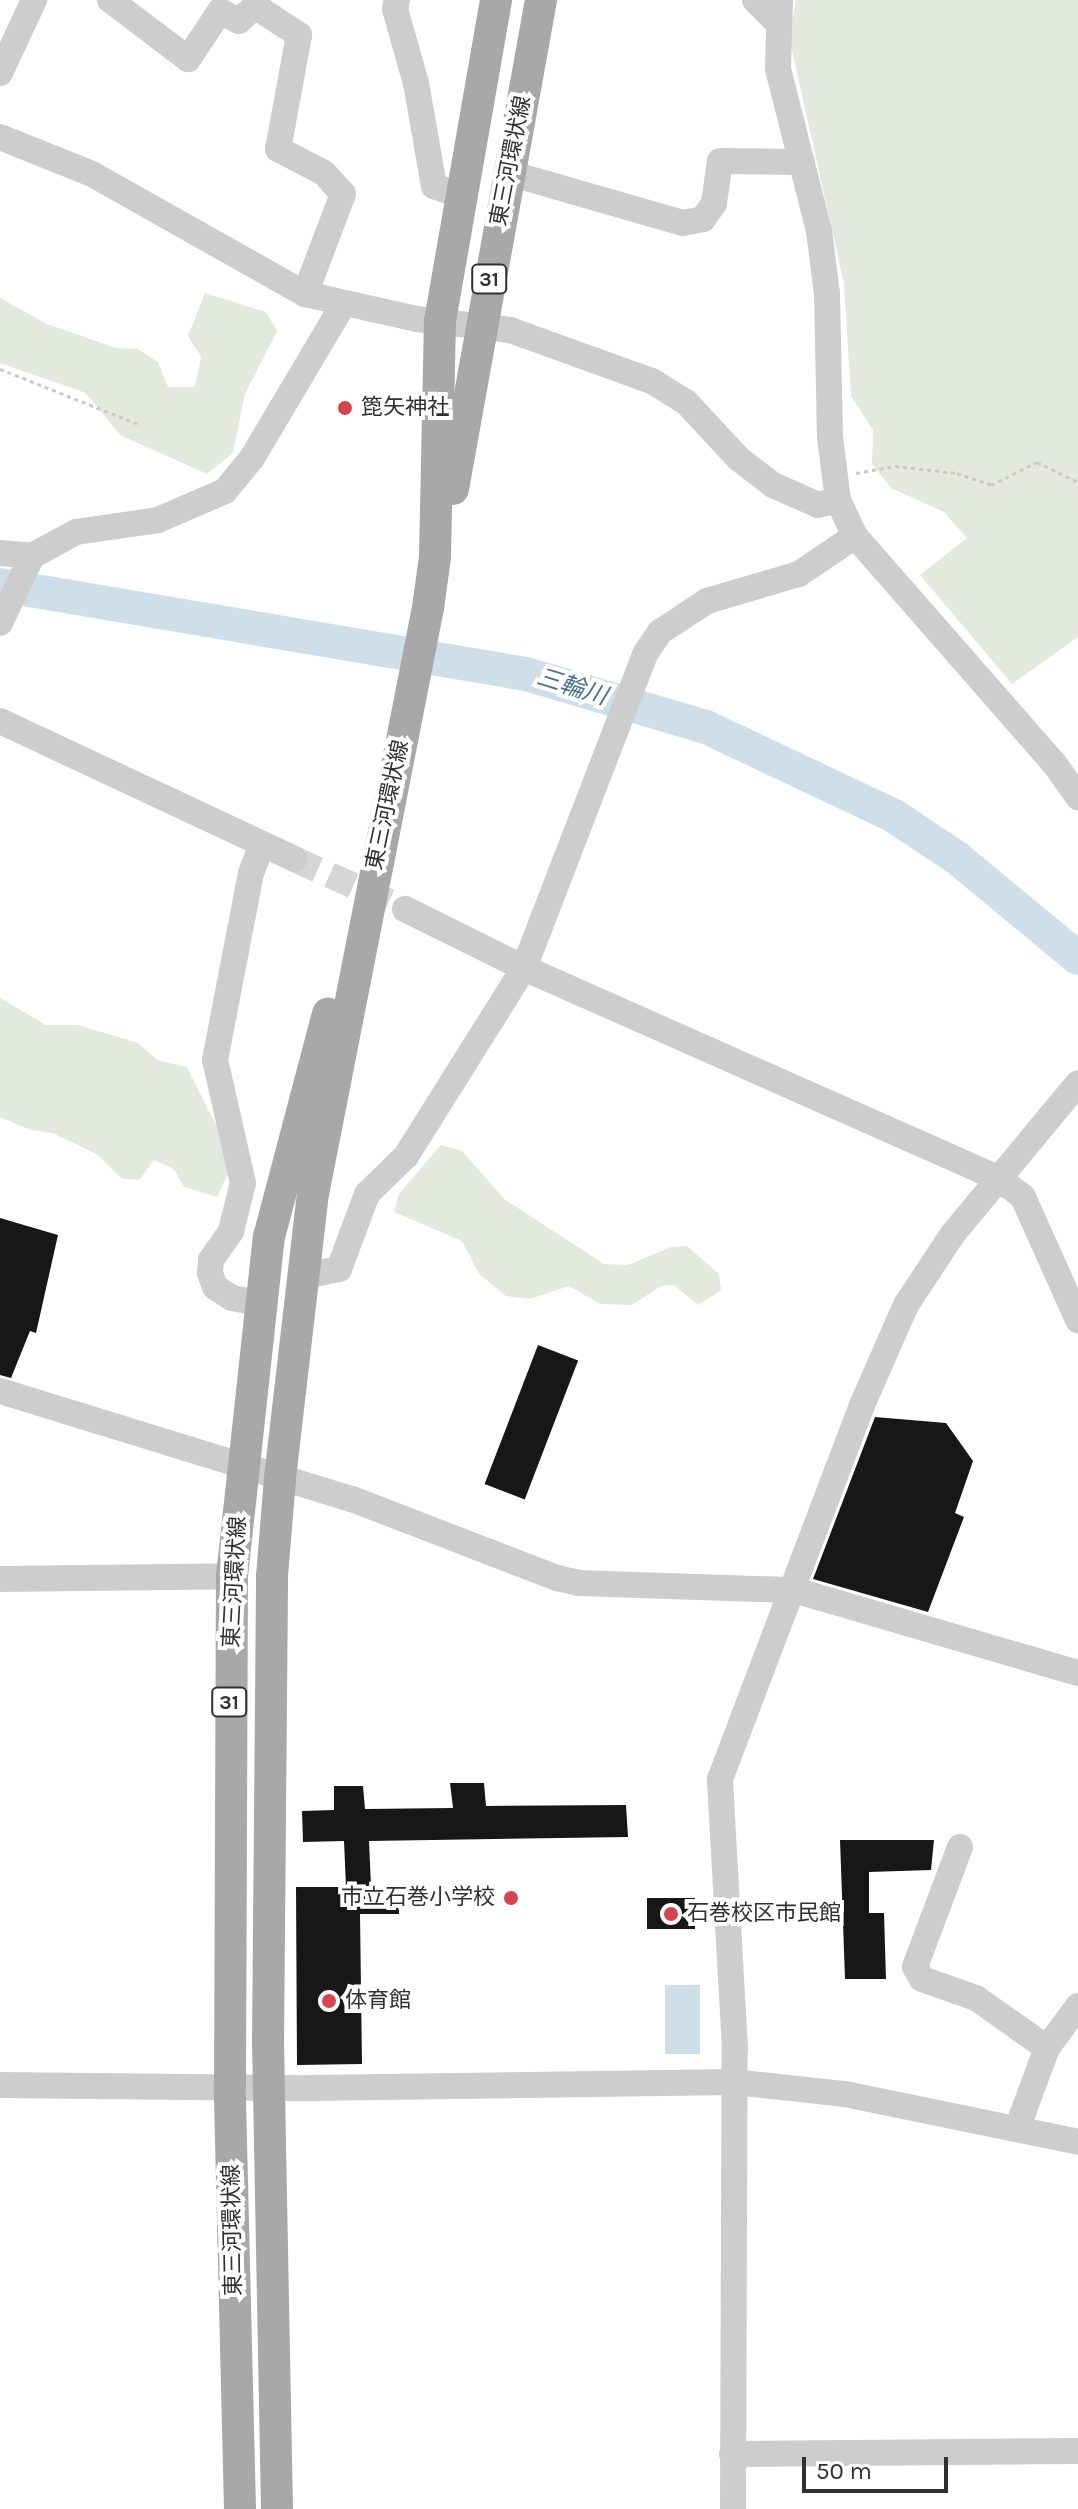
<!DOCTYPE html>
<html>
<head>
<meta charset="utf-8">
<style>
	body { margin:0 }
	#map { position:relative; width:1078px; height:2509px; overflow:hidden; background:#fff; font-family:Karla,"Noto Sans JP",sans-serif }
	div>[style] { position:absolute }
	.green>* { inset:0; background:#e4e9dd }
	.water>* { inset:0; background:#cedfea; transform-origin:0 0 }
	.river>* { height:34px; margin:-17px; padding:0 17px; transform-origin:17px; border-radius:17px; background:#cedfea }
	.building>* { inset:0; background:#171717; transform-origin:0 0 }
	.minor-tunnel>* { height:26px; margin-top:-13px; transform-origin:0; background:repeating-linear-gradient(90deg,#d6d6d6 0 26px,transparent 0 39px) }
	.path>* { height:3px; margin-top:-1.5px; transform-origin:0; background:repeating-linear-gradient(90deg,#cacaca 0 4px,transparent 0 8px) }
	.minor>* { height:26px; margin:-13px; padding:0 13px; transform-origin:13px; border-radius:13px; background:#cdcdcd }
	.major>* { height:32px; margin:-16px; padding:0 16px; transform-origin:16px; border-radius:16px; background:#a8a8a8 }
	.dots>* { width:22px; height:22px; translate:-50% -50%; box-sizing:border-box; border:4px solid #fff; border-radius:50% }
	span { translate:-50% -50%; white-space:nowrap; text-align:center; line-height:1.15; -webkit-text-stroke:8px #fff; paint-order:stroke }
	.shield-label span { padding:2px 6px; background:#fff; border:2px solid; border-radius:6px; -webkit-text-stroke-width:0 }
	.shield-label { font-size:20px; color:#303030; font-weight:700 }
	.street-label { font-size:22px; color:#303030 }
	.poi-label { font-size:22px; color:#303030 }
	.left { translate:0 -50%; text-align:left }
	.right { translate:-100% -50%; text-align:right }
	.water-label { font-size:24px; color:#45718c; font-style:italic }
	.scale { position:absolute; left:802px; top:2457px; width:146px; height:36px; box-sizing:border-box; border:4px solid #303030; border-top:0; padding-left:10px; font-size:24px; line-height:28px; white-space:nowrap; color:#303030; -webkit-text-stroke:6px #fff; paint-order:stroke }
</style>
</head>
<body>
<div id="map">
	<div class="green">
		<div style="clip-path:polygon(796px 0,1078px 0,1078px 637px,1012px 684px,920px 575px,967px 538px,944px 512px,891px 488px,872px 464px,873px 430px,851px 396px,844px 284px,789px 37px)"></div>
		<div style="clip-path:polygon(205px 293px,266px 312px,277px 331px,245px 394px,233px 453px,207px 474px,120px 435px,86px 393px,0 363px,0 298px,47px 324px,116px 348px,138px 349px,158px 362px,168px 387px,195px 387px,201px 357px,188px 336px)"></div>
		<div style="clip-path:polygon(0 998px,46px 1025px,78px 1025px,138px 1043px,157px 1060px,187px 1067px,222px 1137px,229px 1171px,217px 1197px,184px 1187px,174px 1169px,154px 1160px,139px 1180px,122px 1179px,98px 1155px,53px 1133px,31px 1130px,0 1117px)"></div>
		<div style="clip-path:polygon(441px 1145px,462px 1151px,504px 1199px,604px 1264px,628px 1265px,671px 1247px,687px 1246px,719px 1274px,721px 1290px,698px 1305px,674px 1285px,661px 1286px,632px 1305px,600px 1304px,569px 1286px,530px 1299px,506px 1296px,479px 1274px,462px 1241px,394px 1212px,399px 1194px)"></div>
	</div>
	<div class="water">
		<div style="left:665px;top:1985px;width:35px;height:69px"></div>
	</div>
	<div class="river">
		<div style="left:0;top:585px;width:533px;rotate:9.6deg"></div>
		<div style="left:526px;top:674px;width:188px;rotate:16.4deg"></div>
		<div style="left:706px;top:727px;width:208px;rotate:25.3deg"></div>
		<div style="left:894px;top:816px;width:76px;rotate:33.7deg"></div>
		<div style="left:957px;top:858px;width:157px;rotate:39.6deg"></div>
	</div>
	<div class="building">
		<div style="clip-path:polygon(0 1218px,58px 1235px,36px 1333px,30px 1331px,11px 1378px,0 1375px)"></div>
		<div style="left:538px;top:1345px;width:43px;height:149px;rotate:21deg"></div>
		<div style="clip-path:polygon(875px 1417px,946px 1423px,973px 1461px,955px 1513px,964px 1517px,928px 1612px,813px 1579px)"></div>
		<div style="clip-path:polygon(450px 1783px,484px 1783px,486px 1806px,626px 1805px,628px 1837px,369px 1841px,371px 1886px,399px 1886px,399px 1914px,360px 1914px,362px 2064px,297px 2065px,296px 1887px,346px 1887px,344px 1841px,303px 1842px,302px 1811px,334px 1810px,334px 1786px,363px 1786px,365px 1809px,453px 1808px)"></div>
		<div style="clip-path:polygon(840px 1840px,934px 1840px,931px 1870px,869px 1872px,869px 1913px,884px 1913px,886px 1979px,845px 1979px)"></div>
		<div style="left:695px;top:1898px;width:31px;height:48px;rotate:90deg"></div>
	</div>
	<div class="minor-tunnel">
		<div style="left:294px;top:859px;width:122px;rotate:24.2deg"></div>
	</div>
	<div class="path">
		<div style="left:0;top:369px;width:152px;rotate:21.7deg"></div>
		<div style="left:856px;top:473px;width:40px;rotate:-10deg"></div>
		<div style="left:895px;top:466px;width:62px;rotate:6.4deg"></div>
		<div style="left:957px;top:473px;width:36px;rotate:19deg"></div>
		<div style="left:991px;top:485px;width:51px;rotate:-26.6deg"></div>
		<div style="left:1037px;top:462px;width:46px;rotate:26deg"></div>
	</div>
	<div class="minor">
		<div style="left:110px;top:0;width:98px;rotate:37.1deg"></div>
		<div style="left:188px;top:59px;width:58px;rotate:-56.3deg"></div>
		<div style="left:220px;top:11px;width:21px;rotate:28deg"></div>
		<div style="left:239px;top:21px;width:22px;rotate:-43deg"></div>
		<div style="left:257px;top:0;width:6px;rotate:108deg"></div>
		<div style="left:255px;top:6px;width:53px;rotate:33.4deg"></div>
		<div style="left:299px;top:35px;width:116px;rotate:100.4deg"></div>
		<div style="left:278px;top:149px;width:52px;rotate:27.6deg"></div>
		<div style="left:324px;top:173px;width:28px;rotate:48deg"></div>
		<div style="left:343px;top:194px;width:107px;rotate:110.8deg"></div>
		<div style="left:397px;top:0;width:9px;rotate:103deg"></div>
		<div style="left:395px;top:9px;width:77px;rotate:74.2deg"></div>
		<div style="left:416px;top:83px;width:105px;rotate:80.1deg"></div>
		<div style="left:434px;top:186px;width:30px;rotate:20deg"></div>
		<div style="left:755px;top:0;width:31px;rotate:45deg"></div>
		<div style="left:780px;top:0;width:69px;rotate:91.7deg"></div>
		<div style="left:778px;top:69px;width:167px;rotate:75.8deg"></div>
		<div style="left:819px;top:231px;width:64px;rotate:82.8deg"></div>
		<div style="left:827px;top:294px;width:143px;rotate:88.8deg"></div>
		<div style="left:830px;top:437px;width:64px;rotate:82.8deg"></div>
		<div style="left:838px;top:500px;width:40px;rotate:65deg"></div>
		<div style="left:855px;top:536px;width:302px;rotate:48.8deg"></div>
		<div style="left:1054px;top:763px;width:42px;rotate:54.8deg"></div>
		<div style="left:0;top:73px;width:81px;rotate:-65deg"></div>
		<div style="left:0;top:137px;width:99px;rotate:21.9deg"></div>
		<div style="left:92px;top:174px;width:244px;rotate:29.4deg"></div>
		<div style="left:305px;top:294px;width:115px;rotate:12.6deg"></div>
		<div style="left:417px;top:319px;width:94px;rotate:6.7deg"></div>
		<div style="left:510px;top:330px;width:151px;rotate:19.8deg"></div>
		<div style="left:652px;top:381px;width:40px;rotate:32deg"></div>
		<div style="left:686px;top:402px;width:78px;rotate:47.1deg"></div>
		<div style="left:739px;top:459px;width:43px;rotate:37.4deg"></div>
		<div style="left:773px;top:485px;width:49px;rotate:24deg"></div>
		<div style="left:818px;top:505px;width:21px;rotate:-14deg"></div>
		<div style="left:509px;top:173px;width:181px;rotate:16deg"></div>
		<div style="left:683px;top:223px;width:20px;rotate:-11deg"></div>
		<div style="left:703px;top:219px;width:19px;rotate:-55deg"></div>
		<div style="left:714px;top:203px;width:42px;rotate:-81.9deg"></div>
		<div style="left:720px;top:161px;width:82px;rotate:0.7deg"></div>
		<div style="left:0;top:553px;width:32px;rotate:5deg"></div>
		<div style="left:32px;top:556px;width:50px;rotate:-28.6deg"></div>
		<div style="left:76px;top:532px;width:83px;rotate:-8.3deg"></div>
		<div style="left:158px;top:520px;width:73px;rotate:-23.4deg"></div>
		<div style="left:225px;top:491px;width:43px;rotate:-50.7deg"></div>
		<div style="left:252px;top:458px;width:178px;rotate:-59.3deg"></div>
		<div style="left:0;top:623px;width:74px;rotate:-64.5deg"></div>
		<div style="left:0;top:721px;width:325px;rotate:25.1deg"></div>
		<div style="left:405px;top:909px;width:133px;rotate:26.4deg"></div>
		<div style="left:524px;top:968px;width:518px;rotate:23.9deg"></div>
		<div style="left:998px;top:1178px;width:31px;rotate:37deg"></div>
		<div style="left:1023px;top:1197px;width:135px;rotate:65.9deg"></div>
		<div style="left:301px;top:1277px;width:39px;rotate:-12deg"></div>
		<div style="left:339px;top:1269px;width:80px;rotate:-69.5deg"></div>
		<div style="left:367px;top:1194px;width:54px;rotate:-44.3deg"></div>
		<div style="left:406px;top:1156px;width:222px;rotate:-57.9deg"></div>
		<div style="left:524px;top:968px;width:337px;rotate:-68.9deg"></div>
		<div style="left:645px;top:654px;width:27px;rotate:-56deg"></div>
		<div style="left:660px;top:632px;width:56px;rotate:-33.4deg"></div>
		<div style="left:707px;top:601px;width:96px;rotate:-16.4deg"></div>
		<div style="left:799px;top:574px;width:68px;rotate:-34.2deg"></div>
		<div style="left:258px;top:1303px;width:26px;rotate:-169deg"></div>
		<div style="left:232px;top:1298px;width:20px;rotate:-147deg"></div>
		<div style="left:215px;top:1287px;width:15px;rotate:-110deg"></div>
		<div style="left:210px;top:1273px;width:13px;rotate:-86deg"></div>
		<div style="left:211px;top:1260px;width:35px;rotate:-55deg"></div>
		<div style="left:231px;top:1231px;width:49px;rotate:-76deg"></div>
		<div style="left:243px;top:1183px;width:126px;rotate:-102.8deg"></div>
		<div style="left:215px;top:1060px;width:190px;rotate:-79.1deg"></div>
		<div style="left:251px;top:873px;width:30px;rotate:-69deg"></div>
		<div style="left:0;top:1391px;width:368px;rotate:17.1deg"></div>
		<div style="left:352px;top:1499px;width:220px;rotate:21.1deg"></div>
		<div style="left:557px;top:1578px;width:22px;rotate:13deg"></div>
		<div style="left:578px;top:1583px;width:216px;rotate:1.9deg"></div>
		<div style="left:794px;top:1590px;width:296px;rotate:16.3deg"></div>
		<div style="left:0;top:1579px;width:232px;rotate:-0.7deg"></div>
		<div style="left:960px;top:1847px;width:128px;rotate:110.6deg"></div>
		<div style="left:915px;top:1967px;width:14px;rotate:60deg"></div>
		<div style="left:922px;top:1979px;width:57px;rotate:19.4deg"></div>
		<div style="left:976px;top:1998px;width:87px;rotate:35.2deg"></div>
		<div style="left:0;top:2085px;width:311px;rotate:0.6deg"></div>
		<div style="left:311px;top:2088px;width:423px;rotate:-0.8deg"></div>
		<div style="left:734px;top:2082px;width:112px;rotate:6.2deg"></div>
		<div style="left:845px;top:2094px;width:238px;rotate:11.6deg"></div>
		<div style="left:1017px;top:2129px;width:86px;rotate:-69.7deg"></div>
		<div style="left:1047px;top:2048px;width:52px;rotate:-53.6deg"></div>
		<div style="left:732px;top:2454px;width:346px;rotate:-0.5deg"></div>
		<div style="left:733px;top:2509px;width:460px;rotate:-89.8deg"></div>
		<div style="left:735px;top:2049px;width:270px;rotate:-93.2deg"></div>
		<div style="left:720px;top:1779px;width:400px;rotate:-69.2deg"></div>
		<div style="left:862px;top:1405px;width:109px;rotate:-66.3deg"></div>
		<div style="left:906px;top:1305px;width:84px;rotate:-56.7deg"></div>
		<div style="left:952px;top:1235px;width:197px;rotate:-50.3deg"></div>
	</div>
	<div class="major">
		<div style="left:453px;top:489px;width:497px;rotate:-79.8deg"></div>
		<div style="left:240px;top:2509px;width:423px;rotate:-91.4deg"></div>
		<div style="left:230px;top:2086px;width:510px;rotate:-89.78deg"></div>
		<div style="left:232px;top:1576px;width:341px;rotate:-83.8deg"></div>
		<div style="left:269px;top:1237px;width:231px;rotate:-75.2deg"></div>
		<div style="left:277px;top:2509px;width:466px;rotate:-91.1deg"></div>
		<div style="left:268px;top:2043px;width:467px;rotate:-89.5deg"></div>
		<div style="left:272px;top:1576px;width:98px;rotate:-85.3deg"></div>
		<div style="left:280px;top:1478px;width:286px;rotate:-83.4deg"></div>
		<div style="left:313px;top:1194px;width:597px;rotate:-78.9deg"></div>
		<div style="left:428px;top:608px;width:51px;rotate:-82.2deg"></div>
		<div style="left:435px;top:557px;width:236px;rotate:-88.8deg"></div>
		<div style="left:440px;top:321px;width:326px;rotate:-80.1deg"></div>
	</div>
	<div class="dots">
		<div style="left:345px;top:408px;background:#d64450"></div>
		<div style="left:511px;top:1898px;background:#d64450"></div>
		<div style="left:671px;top:1914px;background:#d64450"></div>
		<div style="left:329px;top:2001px;background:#d64450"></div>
	</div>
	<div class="shield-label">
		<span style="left:489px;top:279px">31</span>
		<span style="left:229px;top:1702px">31</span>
	</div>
	<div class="street-label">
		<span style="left:511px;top:161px;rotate:-79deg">東三河環状線</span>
		<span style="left:388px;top:805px;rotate:-78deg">東三河環状線</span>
		<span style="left:235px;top:1582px;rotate:-87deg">東三河環状線</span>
		<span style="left:233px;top:2230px;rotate:-91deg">東三河環状線</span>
	</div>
	<div class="poi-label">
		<span class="left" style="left:361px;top:408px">箆矢神社</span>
		<span class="right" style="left:495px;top:1898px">市立石巻小学校</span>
		<span class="left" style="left:687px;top:1914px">石巻校区市民館</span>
		<span class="left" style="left:345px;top:2001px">体育館</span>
	</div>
	<div class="water-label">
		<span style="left:572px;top:687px;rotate:17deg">三輪川</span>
	</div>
	<div class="scale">50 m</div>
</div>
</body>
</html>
